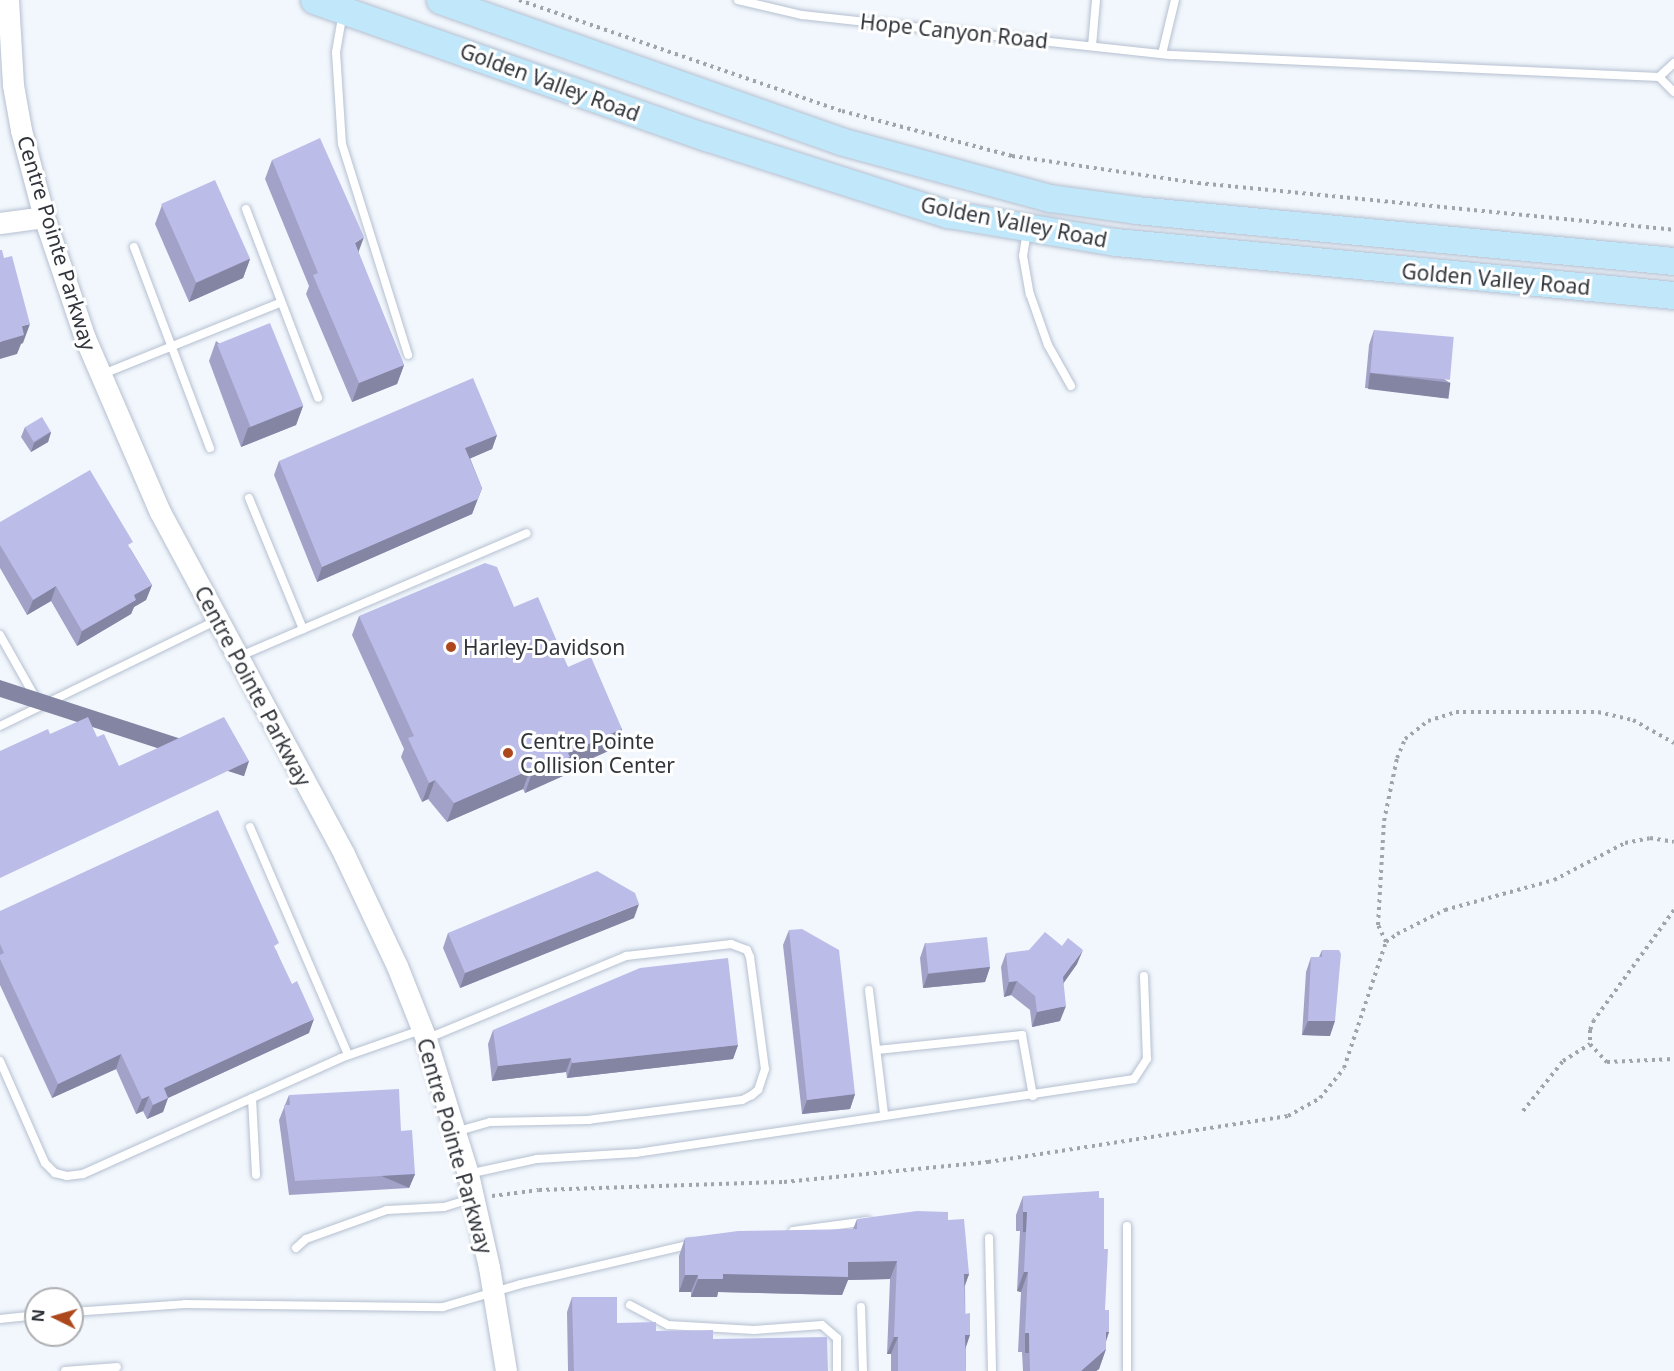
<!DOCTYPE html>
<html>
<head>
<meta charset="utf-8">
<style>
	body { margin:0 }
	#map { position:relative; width:1674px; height:1371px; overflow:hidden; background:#f2f7fd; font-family:"Noto Sans",sans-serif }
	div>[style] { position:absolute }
	.path>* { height:4px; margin-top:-2px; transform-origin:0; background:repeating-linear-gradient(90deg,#a0a5ab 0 3px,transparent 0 7.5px) }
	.roads { filter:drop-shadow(0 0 2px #b5c0d0) drop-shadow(0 0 2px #b5c0d0) }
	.service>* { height:8px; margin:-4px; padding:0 4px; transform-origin:4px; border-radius:4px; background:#fff }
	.tertiary>* { height:21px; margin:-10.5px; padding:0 10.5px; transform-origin:10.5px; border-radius:10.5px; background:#fff }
	.primary>* { height:27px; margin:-13.5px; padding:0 13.5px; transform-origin:13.5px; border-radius:13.5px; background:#c1e8fa }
	.wall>* { inset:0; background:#a2a2c8 }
	.shaded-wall>* { inset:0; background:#8484a3; transform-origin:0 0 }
	.building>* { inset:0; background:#bcbce9; transform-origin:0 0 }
	.dots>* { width:16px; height:16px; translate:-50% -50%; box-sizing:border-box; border:3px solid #fff; border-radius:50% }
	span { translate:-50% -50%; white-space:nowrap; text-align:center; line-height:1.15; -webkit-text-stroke:6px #fff; paint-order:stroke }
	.street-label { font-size:21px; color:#31353b }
	.poi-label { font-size:21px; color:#31353b }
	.left { translate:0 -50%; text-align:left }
	.north { position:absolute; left:24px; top:1287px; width:60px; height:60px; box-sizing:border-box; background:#fff; border:2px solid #adaeb1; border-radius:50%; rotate:275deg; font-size:16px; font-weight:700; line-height:24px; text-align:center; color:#31353b }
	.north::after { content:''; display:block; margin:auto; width:21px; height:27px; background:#ad481d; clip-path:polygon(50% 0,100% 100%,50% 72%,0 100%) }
</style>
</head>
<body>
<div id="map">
	<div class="path">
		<div style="left:519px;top:0;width:342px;rotate:19deg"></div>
		<div style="left:842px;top:111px;width:176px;rotate:14.8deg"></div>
		<div style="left:1012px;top:156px;width:188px;rotate:8.3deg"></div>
		<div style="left:1198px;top:183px;width:478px;rotate:5.6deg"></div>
		<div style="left:1674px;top:910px;width:136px;rotate:126deg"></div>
		<div style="left:1594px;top:1020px;width:11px;rotate:112deg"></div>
		<div style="left:1590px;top:1030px;width:14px;rotate:90deg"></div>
		<div style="left:1590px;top:1044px;width:25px;rotate:47deg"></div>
		<div style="left:1607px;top:1062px;width:67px;rotate:-2.6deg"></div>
		<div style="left:1386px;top:942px;width:19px;rotate:-115deg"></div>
		<div style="left:1378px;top:925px;width:104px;rotate:-86.7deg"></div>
		<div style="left:1384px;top:821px;width:64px;rotate:-78.3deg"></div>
		<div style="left:1397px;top:758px;width:21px;rotate:-67deg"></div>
		<div style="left:1405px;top:739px;width:29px;rotate:-38deg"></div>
		<div style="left:1428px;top:721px;width:29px;rotate:-18deg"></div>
		<div style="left:1456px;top:712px;width:142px"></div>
		<div style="left:1598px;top:712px;width:36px;rotate:13deg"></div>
		<div style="left:1633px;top:720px;width:47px;rotate:29.3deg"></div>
		<div style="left:1523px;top:1111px;width:64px;rotate:-51.3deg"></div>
		<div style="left:1563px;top:1061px;width:32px;rotate:-32deg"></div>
		<div style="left:492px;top:1196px;width:47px;rotate:-7.3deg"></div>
		<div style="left:539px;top:1190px;width:245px;rotate:-1.9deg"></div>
		<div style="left:784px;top:1182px;width:205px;rotate:-5.6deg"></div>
		<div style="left:988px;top:1162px;width:304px;rotate:-8.7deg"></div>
		<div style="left:1288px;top:1116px;width:37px;rotate:-29deg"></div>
		<div style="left:1320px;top:1098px;width:38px;rotate:-51deg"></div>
		<div style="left:1344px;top:1068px;width:133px;rotate:-71.6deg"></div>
		<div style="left:1386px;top:942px;width:14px;rotate:-36deg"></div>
		<div style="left:1397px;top:934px;width:54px;rotate:-26.6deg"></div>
		<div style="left:1445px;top:910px;width:113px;rotate:-15.4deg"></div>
		<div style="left:1554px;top:880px;width:80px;rotate:-27.5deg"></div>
		<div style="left:1625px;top:843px;width:25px;rotate:-11deg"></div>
		<div style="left:1650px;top:838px;width:24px;rotate:9deg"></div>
	</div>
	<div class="roads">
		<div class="service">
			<div style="left:738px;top:0;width:66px;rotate:13.2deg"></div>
			<div style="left:802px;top:15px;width:372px;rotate:6.2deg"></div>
			<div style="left:1172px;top:55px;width:487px;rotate:2.6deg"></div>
			<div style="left:1659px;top:77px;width:21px;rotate:45deg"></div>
			<div style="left:343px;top:12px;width:41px;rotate:99.9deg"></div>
			<div style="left:336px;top:52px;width:92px;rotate:86.3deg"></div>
			<div style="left:342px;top:144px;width:221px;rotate:72.6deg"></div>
			<div style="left:1092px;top:46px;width:46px;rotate:-85deg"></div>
			<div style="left:1162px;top:54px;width:56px;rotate:-76.5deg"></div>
			<div style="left:1659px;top:77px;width:21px;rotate:-43deg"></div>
			<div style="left:246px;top:209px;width:202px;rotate:69.1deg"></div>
			<div style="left:1027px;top:231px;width:25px;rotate:99deg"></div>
			<div style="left:1023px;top:256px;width:39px;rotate:80deg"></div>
			<div style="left:1030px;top:294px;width:54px;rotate:70.6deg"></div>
			<div style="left:1048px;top:345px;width:47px;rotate:60.7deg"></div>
			<div style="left:134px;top:247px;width:215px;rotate:69.3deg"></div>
			<div style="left:103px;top:374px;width:191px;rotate:-21.9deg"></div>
			<div style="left:249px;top:498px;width:142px;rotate:67.6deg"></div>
			<div style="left:0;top:635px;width:81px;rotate:60.6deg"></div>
			<div style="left:238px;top:657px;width:314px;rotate:-23.2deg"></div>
			<div style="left:0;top:726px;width:242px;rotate:-26deg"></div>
			<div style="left:250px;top:827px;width:248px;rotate:66.7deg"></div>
			<div style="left:869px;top:990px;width:125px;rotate:83.1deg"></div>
			<div style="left:426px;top:1039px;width:217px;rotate:-22.5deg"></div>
			<div style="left:626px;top:956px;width:106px;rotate:-6.5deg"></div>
			<div style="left:731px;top:944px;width:17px;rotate:21deg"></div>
			<div style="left:747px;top:950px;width:8px;rotate:67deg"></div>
			<div style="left:750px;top:957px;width:113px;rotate:82.4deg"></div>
			<div style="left:765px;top:1069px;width:22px;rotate:108deg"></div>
			<div style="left:758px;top:1090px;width:8px;rotate:140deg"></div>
			<div style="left:752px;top:1095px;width:11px;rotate:153deg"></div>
			<div style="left:742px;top:1100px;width:154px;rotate:172.6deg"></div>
			<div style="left:589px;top:1120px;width:99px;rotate:178.8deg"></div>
			<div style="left:490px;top:1122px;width:35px;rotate:164deg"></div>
			<div style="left:877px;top:1050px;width:146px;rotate:-5.9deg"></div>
			<div style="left:1022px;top:1035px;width:62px;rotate:79.8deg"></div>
			<div style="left:0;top:1061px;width:111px;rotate:66.2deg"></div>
			<div style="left:45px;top:1163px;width:14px;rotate:45deg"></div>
			<div style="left:55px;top:1173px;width:12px;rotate:14deg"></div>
			<div style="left:67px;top:1176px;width:16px;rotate:-7deg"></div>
			<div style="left:83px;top:1174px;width:283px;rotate:-24.2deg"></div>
			<div style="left:341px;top:1058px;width:85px;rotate:-19.3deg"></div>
			<div style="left:252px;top:1098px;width:77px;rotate:87deg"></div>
			<div style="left:468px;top:1174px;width:71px;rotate:-12.3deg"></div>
			<div style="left:537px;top:1159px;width:99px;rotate:-3.5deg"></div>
			<div style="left:636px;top:1153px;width:503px;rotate:-8.45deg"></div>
			<div style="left:1134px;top:1079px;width:24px;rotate:-57deg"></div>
			<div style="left:1147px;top:1059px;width:83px;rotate:-92.1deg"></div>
			<div style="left:1127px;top:1226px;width:145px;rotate:90deg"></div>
			<div style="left:793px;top:1231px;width:75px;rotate:-7.7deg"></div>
			<div style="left:989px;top:1238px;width:133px;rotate:88.7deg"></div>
			<div style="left:296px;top:1248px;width:13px;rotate:-42deg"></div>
			<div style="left:306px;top:1239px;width:86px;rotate:-19.7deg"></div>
			<div style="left:387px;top:1210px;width:57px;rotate:-3deg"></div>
			<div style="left:444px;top:1207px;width:30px;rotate:-17deg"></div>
			<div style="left:630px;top:1305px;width:43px;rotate:27.8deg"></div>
			<div style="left:668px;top:1325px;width:86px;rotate:3.3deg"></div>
			<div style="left:754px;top:1330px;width:68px;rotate:-4.2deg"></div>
			<div style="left:822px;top:1325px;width:20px;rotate:41deg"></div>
			<div style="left:837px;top:1338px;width:33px;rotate:90deg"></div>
			<div style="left:861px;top:1307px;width:64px;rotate:88.2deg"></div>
			<div style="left:72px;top:1312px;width:113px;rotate:-4deg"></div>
			<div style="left:185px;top:1304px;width:258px;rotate:0.7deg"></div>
			<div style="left:443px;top:1307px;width:81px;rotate:-16.4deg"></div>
			<div style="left:521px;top:1284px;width:175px;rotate:-13.2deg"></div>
			<div style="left:0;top:1319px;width:36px;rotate:-6deg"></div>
			<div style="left:65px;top:1371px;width:52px;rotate:-4.4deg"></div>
		</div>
		<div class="tertiary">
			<div style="left:8px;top:0;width:85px;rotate:86.6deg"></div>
			<div style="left:13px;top:85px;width:46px;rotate:79.9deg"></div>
			<div style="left:21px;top:130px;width:90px;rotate:75.2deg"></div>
			<div style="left:44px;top:217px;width:128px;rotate:71.3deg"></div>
			<div style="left:85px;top:338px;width:189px;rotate:66.7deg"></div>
			<div style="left:160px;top:512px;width:388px;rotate:61.7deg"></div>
			<div style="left:344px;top:854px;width:124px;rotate:64.7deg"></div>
			<div style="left:397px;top:966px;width:79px;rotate:68.3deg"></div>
			<div style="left:426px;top:1039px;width:141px;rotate:72.7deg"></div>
			<div style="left:468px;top:1174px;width:95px;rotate:77.3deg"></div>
			<div style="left:489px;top:1267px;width:105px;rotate:80.7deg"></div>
			<div style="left:0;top:223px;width:44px;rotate:-7.8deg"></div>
		</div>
		<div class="primary">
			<div style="left:314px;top:0;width:415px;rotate:19.3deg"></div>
			<div style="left:706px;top:137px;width:254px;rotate:17.7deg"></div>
			<div style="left:948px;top:214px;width:170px;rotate:9.5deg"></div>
			<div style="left:1116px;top:242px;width:561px;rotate:5.43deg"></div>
			<div style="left:440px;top:0;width:424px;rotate:19.4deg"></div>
			<div style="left:840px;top:141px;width:218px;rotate:15.2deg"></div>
			<div style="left:1050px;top:198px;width:87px;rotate:7.9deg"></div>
			<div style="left:1136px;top:210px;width:540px;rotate:5.42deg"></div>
		</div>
	</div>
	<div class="wall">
		<div style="clip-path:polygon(272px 160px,358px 252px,404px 365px,397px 384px,352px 402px,306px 294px,309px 286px,265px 179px)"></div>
		<div style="clip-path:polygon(162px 205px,250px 259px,243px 278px,189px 302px,155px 224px)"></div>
		<div style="clip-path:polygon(1374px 330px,1450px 383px,1445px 398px,1365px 388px,1369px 345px)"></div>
		<div style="clip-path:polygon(216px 341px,303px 406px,296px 425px,241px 447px,209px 361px)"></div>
		<div style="clip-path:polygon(25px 427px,51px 432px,48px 442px,31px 452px,21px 437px)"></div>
		<div style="clip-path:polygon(497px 435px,492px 449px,470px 458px,482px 488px,472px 514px,317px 582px,274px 475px,279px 461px)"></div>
		<div style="clip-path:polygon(0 522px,130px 548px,152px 585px,146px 600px,134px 607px,131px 614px,77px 646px,51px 601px,27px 615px,0 568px)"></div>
		<div style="clip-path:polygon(514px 607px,568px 667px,622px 729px,615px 748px,566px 770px,563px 776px,525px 793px,523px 789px,447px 822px,428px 799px,422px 802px,401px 757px,404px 749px,352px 635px,359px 616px)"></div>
		<div style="clip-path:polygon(0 911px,276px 950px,309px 1033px,168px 1098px,163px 1112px,147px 1119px,143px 1111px,136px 1114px,116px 1069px,52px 1098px,0 985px)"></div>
		<div style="clip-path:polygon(634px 918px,460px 988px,443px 948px,448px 933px)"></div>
		<div style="clip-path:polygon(789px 930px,855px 1094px,850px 1109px,802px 1114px,783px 945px)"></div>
		<div style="clip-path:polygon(925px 943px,990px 967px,985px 982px,923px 988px,920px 958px)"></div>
		<div style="clip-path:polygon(1322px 950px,1330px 1036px,1302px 1035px,1306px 972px,1311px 957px,1319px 957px)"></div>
		<div style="clip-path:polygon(1006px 953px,1077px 964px,1063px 984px,1060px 1021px,1032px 1027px,1030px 1010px,1011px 995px,1004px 997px,1001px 967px)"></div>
		<div style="clip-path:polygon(493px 1030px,738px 1045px,733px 1059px,567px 1078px,566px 1072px,492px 1081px,488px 1044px)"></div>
		<div style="clip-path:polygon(289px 1095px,401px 1131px,415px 1174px,409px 1188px,289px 1195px,279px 1120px)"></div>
		<div style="clip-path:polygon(1023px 1196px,1099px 1198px,1104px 1249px,1105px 1310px,1109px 1332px,1106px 1342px,1106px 1349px,1099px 1369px,1096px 1371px,1023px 1371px,1022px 1352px,1018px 1352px,1021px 1292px,1017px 1291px,1020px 1231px,1016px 1231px,1016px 1215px)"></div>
		<div style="clip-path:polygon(857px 1219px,948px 1220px,969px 1274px,965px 1286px,966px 1371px,891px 1371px,891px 1354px,887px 1354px,890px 1279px,848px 1280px,842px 1295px,718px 1292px,717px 1297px,691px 1297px,691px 1292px,679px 1292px,679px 1256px,685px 1238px,853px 1229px)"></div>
		<div style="clip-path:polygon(572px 1297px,617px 1323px,656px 1331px,713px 1339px,828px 1371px,568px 1371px,567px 1312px)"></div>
	</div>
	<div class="shaded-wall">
		<div style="clip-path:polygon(364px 237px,357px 256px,355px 243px)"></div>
		<div style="clip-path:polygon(250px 259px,243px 278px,189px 302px,196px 283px)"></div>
		<div style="clip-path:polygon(30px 324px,23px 343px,21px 344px,17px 354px,0 359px,0 342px,22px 326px)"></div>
		<div style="clip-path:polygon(404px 365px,397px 384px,352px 402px,359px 383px)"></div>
		<div style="left:1370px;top:373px;width:81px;height:16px;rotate:7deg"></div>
		<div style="clip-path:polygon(303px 406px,296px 425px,241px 447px,248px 428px)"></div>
		<div style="clip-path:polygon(51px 432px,48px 442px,31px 452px,34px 443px)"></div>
		<div style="clip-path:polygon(497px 435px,492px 449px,460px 463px,465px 448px)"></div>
		<div style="clip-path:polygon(482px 488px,472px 514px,317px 582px,322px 567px)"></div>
		<div style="clip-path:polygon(152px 585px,146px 600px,134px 607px,131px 614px,77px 646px,82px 631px,134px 595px)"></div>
		<div style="clip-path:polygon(56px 586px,51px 601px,27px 615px,33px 600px)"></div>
		<div style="clip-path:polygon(622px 729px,615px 748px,566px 770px,563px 776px,525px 793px,532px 773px,568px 753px)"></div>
		<div style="left:249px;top:761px;width:16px;height:275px;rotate:108deg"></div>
		<div style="clip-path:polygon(530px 770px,523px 789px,447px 822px,454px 803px)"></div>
		<div style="clip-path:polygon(435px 780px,428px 799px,422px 802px,429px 783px)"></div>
		<div style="clip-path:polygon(639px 904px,634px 918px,460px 988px,465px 973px)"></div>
		<div style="clip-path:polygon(1083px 950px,1077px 964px,1057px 992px,1063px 977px)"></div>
		<div style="clip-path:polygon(990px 967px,985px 982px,923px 988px,928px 974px)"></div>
		<div style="clip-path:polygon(1017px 981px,1011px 995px,1004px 997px,1009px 982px)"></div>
		<div style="clip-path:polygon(1066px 1006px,1060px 1021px,1032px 1027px,1037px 1012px)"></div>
		<div style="clip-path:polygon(314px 1019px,309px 1033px,168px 1098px,163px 1112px,147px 1119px,153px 1105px,164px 1088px)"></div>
		<div style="clip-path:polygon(1308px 1021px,1335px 1021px,1330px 1036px,1302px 1035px)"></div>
		<div style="clip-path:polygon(738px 1045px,733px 1059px,567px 1078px,572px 1063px)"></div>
		<div style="clip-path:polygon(121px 1054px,116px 1069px,52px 1098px,58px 1084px)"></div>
		<div style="clip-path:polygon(571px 1058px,566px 1072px,492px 1081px,498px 1066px)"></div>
		<div style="clip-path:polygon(855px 1094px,850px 1109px,802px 1114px,807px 1100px)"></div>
		<div style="clip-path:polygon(149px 1096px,143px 1111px,136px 1114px,142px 1099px)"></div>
		<div style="left:415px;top:1174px;width:15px;height:120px;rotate:113deg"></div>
		<div style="left:1023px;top:1212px;width:4px;height:20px"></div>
		<div style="clip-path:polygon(897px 1261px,890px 1279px,848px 1280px,842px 1295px,718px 1292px,717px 1297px,691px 1297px,698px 1279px,723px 1274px,848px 1262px)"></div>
		<div style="clip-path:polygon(1024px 1272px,1028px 1272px,1021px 1292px,1017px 1291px)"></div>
		<div style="clip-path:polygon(964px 1274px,969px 1274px,962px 1292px)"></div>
		<div style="clip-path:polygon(685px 1275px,698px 1275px,691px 1292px,679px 1292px)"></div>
		<div style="clip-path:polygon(1106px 1332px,1109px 1332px,1102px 1351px)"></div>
		<div style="left:1025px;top:1333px;width:4px;height:20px"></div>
		<div style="clip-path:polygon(965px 1335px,970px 1335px,964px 1353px)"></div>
		<div style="clip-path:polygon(894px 1337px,898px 1337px,891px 1354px,887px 1354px)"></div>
		<div style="clip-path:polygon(1106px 1349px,1099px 1369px,1096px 1371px,1081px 1371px)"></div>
	</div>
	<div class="building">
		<div style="clip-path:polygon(320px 138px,364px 237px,355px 243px,404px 365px,359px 383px,313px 275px,318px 273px,272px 160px)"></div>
		<div style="left:215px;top:180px;width:86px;height:59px;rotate:66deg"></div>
		<div style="clip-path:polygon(0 250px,2px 250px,4px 258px,12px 256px,30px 324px,22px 326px,24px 335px,0 342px)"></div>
		<div style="left:270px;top:323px;width:89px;height:57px;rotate:68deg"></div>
		<div style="left:1374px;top:330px;width:80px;height:43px;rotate:5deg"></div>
		<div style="clip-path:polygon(473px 378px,497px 435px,465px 448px,482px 488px,478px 499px,322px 567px,279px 461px)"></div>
		<div style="left:42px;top:417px;width:17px;height:20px;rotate:59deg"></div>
		<div style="clip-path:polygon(90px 470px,133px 542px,128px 545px,152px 585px,134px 595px,136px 600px,82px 631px,56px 586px,33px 600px,0 545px,0 522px)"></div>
		<div style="clip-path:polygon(485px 563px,497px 567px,514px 607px,538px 597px,568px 667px,591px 657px,622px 729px,568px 753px,570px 757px,532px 773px,530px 770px,454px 803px,435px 780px,429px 783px,408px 738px,414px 736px,359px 616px)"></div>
		<div style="clip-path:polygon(88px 717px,97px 737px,104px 734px,119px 766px,224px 717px,249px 761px,0 878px,0 751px,48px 729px,50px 734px)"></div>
		<div style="clip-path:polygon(218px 810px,279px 943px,274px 946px,292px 984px,297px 981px,314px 1019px,164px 1088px,168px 1098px,153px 1105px,149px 1096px,142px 1099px,121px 1054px,58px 1084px,0 959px,0 955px,4px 953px,0 944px,0 911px)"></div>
		<div style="clip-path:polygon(597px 871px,635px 893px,639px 904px,465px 973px,448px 933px)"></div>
		<div style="clip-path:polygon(802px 929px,839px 950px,855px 1094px,807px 1100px,789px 930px)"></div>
		<div style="clip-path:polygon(1045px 932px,1062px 946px,1068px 938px,1083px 950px,1063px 977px,1066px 1006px,1037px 1012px,1035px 996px,1017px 981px,1009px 982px,1006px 953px,1029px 950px)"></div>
		<div style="left:987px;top:937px;width:30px;height:62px;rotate:84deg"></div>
		<div style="clip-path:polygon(1322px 950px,1339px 950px,1341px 954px,1335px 1021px,1308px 1021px,1311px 957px,1322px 957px)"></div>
		<div style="clip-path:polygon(728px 958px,738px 1045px,572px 1063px,571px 1058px,498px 1066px,493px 1030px,640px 968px)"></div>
		<div style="clip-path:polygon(399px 1089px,401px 1131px,412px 1130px,415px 1174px,295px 1181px,284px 1105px,290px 1105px,289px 1095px)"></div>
		<div style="clip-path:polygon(1099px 1191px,1099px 1198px,1104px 1198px,1104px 1249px,1108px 1249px,1105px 1310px,1109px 1310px,1109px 1332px,1106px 1332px,1106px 1349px,1081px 1371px,1030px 1371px,1029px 1333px,1025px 1333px,1028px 1272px,1024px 1272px,1027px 1212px,1023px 1212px,1023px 1196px)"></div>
		<div style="clip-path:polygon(917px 1211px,948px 1212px,948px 1220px,964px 1219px,969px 1274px,964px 1274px,965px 1314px,970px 1313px,970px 1335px,965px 1335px,966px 1371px,898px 1371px,898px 1337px,894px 1337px,897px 1261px,848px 1262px,848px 1277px,723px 1274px,723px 1279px,698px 1279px,698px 1275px,685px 1275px,685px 1238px,738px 1231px,857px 1229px,857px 1219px)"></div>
		<div style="clip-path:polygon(572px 1297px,617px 1297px,617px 1323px,656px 1322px,656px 1331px,713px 1330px,713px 1339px,827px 1337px,828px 1371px,574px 1371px)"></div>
	</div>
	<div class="dots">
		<div style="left:451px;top:647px;background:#ad481d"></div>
		<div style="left:508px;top:753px;background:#ad481d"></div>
	</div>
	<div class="street-label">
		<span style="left:954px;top:31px;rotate:6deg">Hope Canyon Road</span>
		<span style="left:550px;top:82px;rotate:20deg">Golden Valley Road</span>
		<span style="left:1014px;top:222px;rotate:11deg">Golden Valley Road</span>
		<span style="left:57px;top:243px;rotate:73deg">Centre Pointe Parkway</span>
		<span style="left:1496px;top:279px;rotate:5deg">Golden Valley Road</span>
		<span style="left:253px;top:686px;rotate:62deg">Centre Pointe Parkway</span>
		<span style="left:455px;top:1146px;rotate:74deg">Centre Pointe Parkway</span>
	</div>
	<div class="poi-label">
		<span class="left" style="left:463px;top:647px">Harley-Davidson</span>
		<span class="left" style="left:520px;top:753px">Centre Pointe<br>Collision Center</span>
	</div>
	<div class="north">N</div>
</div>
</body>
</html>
